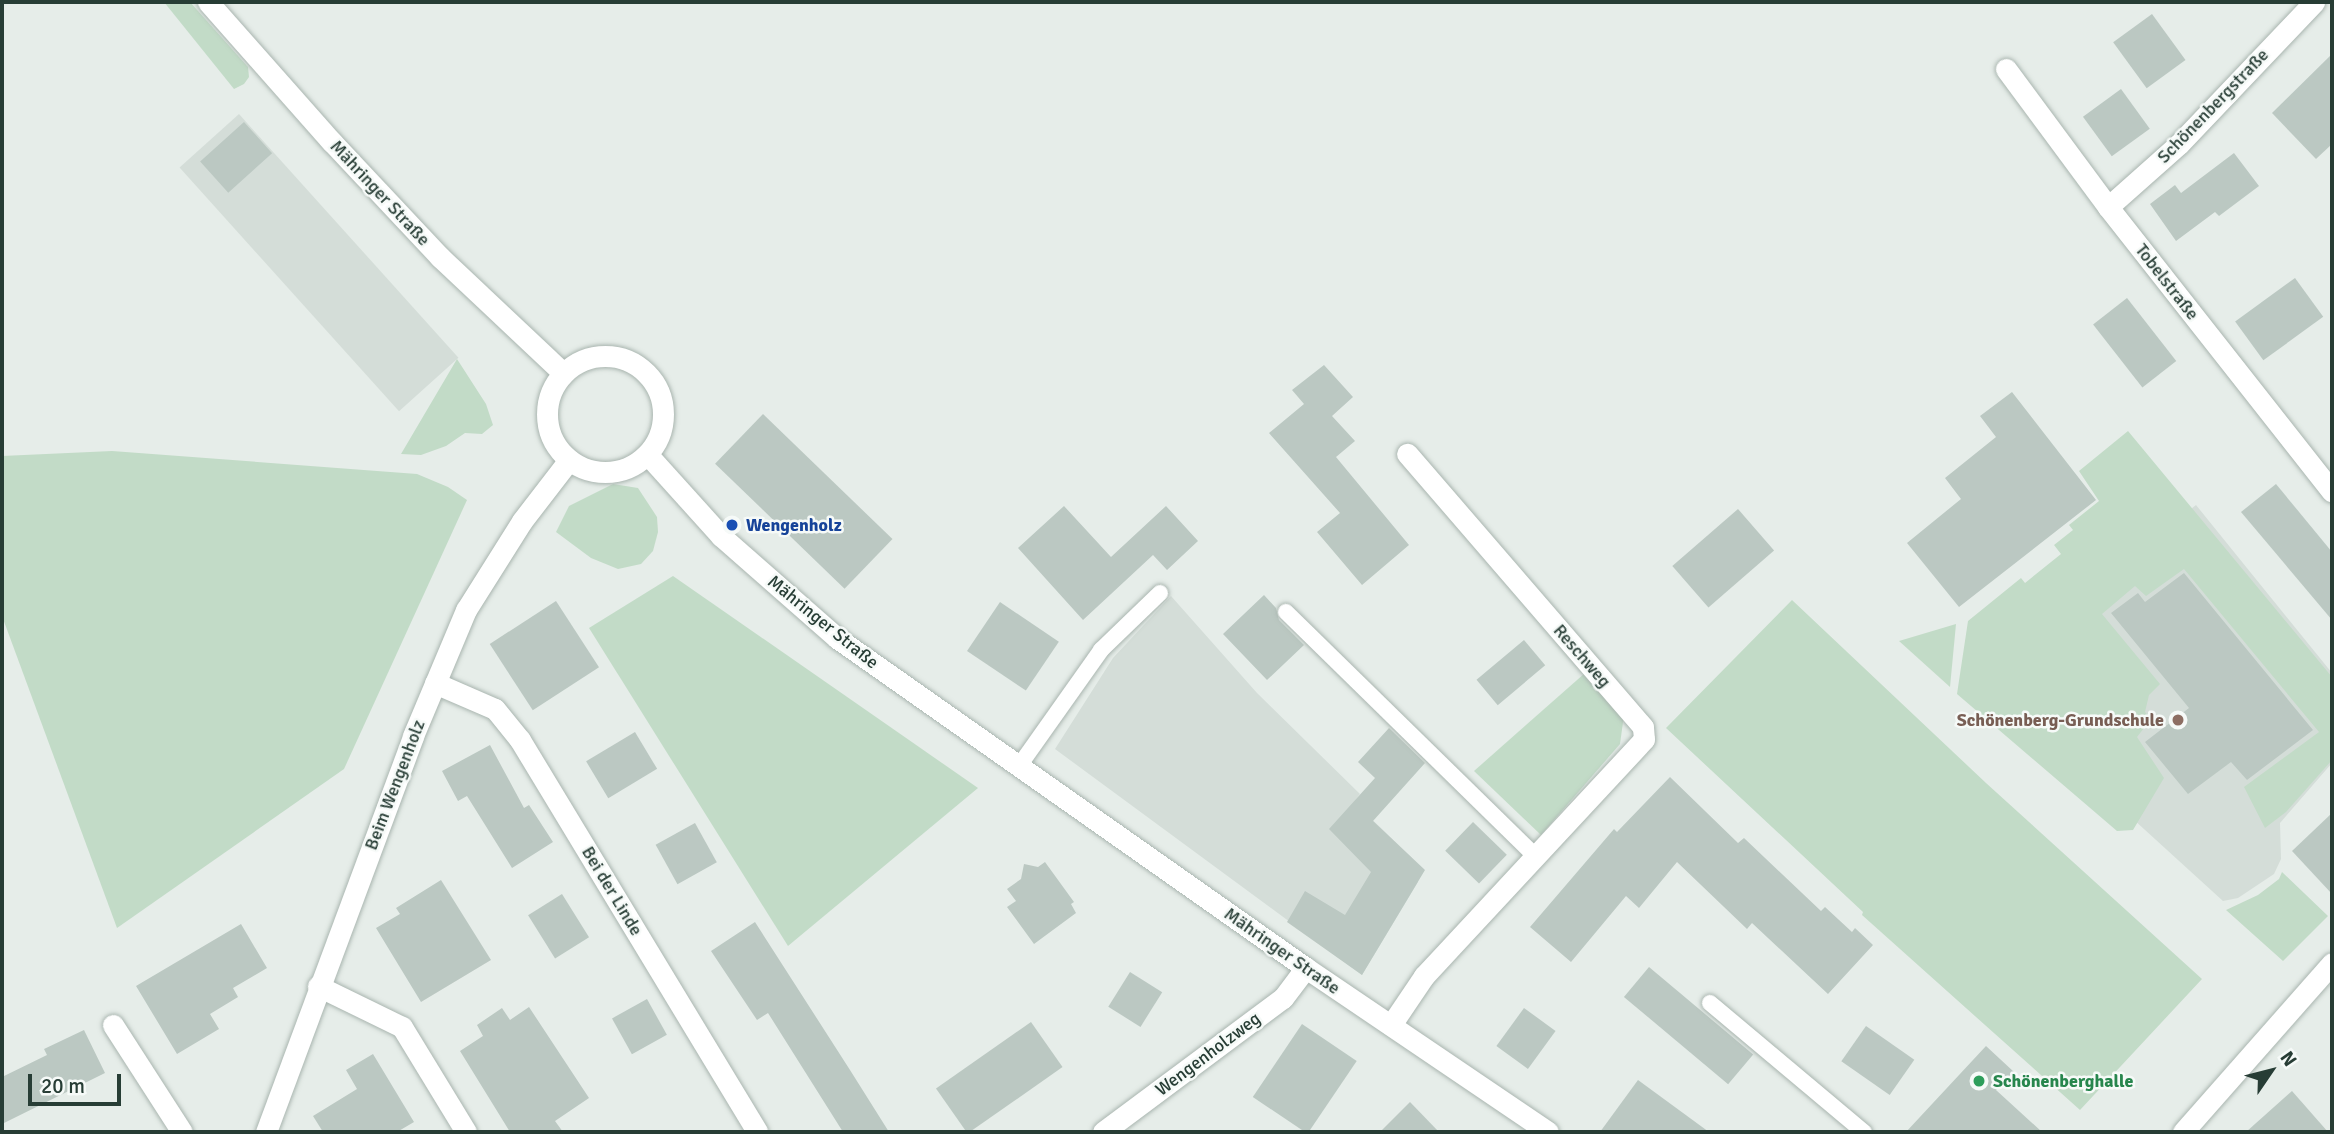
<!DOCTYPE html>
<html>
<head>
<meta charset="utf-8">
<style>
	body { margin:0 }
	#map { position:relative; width:2334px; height:1134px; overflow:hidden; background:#e6ede9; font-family:Signika,sans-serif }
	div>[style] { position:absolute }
	.built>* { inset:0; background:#d4ddd8; transform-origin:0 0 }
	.green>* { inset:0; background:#c2dbc7 }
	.building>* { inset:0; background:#bbc8c2; transform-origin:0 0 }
	.roads { filter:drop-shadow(0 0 2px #a9b5af) drop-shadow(0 0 2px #a9b5af) }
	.service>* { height:16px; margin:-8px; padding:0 8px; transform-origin:8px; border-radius:8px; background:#fff }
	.minor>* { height:21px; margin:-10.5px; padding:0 10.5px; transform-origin:10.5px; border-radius:10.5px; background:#fff }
	.tertiary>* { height:21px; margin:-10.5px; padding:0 10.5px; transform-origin:10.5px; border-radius:10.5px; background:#fff }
	.tertiary>.ring { margin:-10.5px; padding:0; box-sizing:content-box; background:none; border:21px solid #fff; border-radius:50% }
	.dots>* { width:19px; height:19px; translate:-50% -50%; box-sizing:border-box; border:4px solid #f6faf8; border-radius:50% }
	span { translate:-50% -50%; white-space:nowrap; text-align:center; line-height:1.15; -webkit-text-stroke:5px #f6faf8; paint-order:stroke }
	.street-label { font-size:18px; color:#273d35 }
	.transit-label { font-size:18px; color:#164399; font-weight:700 }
	.left { translate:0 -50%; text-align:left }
	.education-label { font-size:18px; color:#785e54; font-weight:700 }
	.right { translate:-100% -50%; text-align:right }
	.leisure-label { font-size:18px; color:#27864d; font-weight:700 }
	.frame { position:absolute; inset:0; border:4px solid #273d35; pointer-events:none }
	.north { position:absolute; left:2236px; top:1036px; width:70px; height:70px; -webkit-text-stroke:5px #f6faf8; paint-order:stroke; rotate:55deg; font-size:19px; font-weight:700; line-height:28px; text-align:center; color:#273d35 }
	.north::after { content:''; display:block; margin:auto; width:24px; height:32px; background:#273d35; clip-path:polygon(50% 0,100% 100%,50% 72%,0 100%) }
	.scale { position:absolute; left:28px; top:1074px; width:93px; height:32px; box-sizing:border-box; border:4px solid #273d35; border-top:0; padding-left:9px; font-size:21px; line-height:24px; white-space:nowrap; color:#273d35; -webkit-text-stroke:5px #f6faf8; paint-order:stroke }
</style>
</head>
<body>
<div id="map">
	<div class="built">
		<div style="left:239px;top:114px;width:328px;height:80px;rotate:48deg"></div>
		<div style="clip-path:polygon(2196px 505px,2332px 673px,2332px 763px,2280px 823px,2281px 859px,2274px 874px,2238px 898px,2223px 901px,1976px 676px)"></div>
		<div style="clip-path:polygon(1171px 596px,1257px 693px,1360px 794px,1354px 802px,1412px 858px,1418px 882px,1362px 975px,1055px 749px,1113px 658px)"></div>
	</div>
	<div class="green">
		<div style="clip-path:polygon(164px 2px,190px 2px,248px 67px,249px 77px,244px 84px,234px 89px)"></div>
		<div style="clip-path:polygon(457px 359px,486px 404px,493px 425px,482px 434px,465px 433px,446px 446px,421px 455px,401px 454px)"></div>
		<div style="clip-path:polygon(2128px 431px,2332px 677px,2332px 760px,2286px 812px,2265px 828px,2244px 787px,2319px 732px,2184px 569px,2146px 596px,2135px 586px,2102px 614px,2160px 684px,2149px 695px,2145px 712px,2151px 719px,2137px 737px,2164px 778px,2133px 830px,2117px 831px,1957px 694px,1968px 621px,2021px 578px,2025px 583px,2061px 554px,2054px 545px,2073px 530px,2069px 525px,2099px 501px,2079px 471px)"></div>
		<div style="clip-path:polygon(112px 451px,417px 474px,448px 487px,467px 500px,344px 769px,117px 928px,2px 616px,2px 456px)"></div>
		<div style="clip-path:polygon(613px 484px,638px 488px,657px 517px,658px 532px,653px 551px,641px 564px,618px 569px,591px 558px,556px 532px,569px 506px)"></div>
		<div style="clip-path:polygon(673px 576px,978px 788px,788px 946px,589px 628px)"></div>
		<div style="clip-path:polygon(1792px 600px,1986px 783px,2202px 979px,2080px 1110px,1862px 915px,1863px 912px,1666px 728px)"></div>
		<div style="clip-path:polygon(1956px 624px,1950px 687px,1899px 641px)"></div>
		<div style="clip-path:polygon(1585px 673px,1624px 715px,1620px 744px,1541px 835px,1474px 771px)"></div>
		<div style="clip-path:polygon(2282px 872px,2328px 916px,2283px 961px,2226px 910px,2258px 895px,2279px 879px)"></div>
	</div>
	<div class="building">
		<div style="left:2152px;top:14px;width:57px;height:48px;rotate:54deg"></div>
		<div style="clip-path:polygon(2332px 54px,2332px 144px,2316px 159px,2272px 113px)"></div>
		<div style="left:2121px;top:89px;width:49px;height:47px;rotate:54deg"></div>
		<div style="left:244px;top:122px;width:42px;height:59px;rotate:48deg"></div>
		<div style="clip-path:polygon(2234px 153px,2259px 186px,2219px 216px,2215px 212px,2176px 241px,2150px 204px,2175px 185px,2181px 193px)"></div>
		<div style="left:2295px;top:278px;width:48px;height:74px;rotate:54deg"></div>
		<div style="left:2127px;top:298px;width:80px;height:43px;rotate:52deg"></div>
		<div style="clip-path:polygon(1324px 365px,1353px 397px,1332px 416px,1355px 441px,1336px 457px,1409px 545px,1362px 585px,1317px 532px,1340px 513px,1269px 433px,1304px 404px,1292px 390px)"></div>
		<div style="clip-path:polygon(2012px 392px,2096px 500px,1959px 607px,1907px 543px,1961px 499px,1945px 478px,1996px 437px,1980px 416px)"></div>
		<div style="left:763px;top:414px;width:180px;height:69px;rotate:44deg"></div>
		<div style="clip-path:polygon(2276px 484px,2332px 552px,2332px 620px,2241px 512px)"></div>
		<div style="clip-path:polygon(1064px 506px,1111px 557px,1166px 506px,1198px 541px,1167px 570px,1153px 555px,1083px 620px,1018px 548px)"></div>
		<div style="left:1738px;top:509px;width:55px;height:87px;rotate:49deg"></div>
		<div style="clip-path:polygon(2184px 573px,2313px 730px,2247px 780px,2231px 762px,2188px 794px,2145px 742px,2189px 708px,2111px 613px,2138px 593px,2145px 602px)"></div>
		<div style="clip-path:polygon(1264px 595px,1276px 608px,1279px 620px,1304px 645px,1267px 680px,1223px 634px)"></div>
		<div style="left:556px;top:601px;width:79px;height:79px;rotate:57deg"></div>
		<div style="left:1000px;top:602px;width:71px;height:59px;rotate:34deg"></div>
		<div style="left:1524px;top:640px;width:33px;height:62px;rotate:50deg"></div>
		<div style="clip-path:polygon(1389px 728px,1425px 763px,1373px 821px,1425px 870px,1362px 975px,1287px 922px,1305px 891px,1345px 915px,1371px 872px,1329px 829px,1375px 778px,1358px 762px)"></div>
		<div style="left:635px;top:732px;width:43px;height:57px;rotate:59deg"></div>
		<div style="clip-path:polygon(490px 745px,524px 808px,529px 805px,553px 842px,512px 868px,467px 796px,458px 801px,442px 771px)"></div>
		<div style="clip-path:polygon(1670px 777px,1738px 843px,1744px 838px,1821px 911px,1825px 907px,1852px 932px,1855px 928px,1873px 945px,1828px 994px,1752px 923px,1747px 929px,1677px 862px,1639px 908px,1626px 896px,1571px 962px,1530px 927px,1614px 829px,1617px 832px)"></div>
		<div style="clip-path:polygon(2332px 813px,2332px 894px,2292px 851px)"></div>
		<div style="left:1473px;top:822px;width:47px;height:40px;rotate:44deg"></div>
		<div style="left:695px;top:823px;width:45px;height:45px;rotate:61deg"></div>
		<div style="clip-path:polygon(1045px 862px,1074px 902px,1071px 904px,1076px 913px,1034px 944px,1007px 907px,1016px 901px,1007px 889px,1021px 879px,1024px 864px,1038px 867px)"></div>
		<div style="clip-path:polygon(441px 880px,491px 960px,421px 1002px,376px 928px,400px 914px,396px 908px)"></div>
		<div style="left:562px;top:894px;width:51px;height:40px;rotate:58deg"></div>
		<div style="clip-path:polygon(755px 922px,850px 1070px,889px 1132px,843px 1132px,768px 1013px,757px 1020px,711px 951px)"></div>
		<div style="clip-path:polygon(241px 924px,267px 968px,233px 988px,238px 997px,210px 1014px,219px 1029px,177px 1054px,136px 986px)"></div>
		<div style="left:1649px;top:967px;width:136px;height:39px;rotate:40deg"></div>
		<div style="left:1130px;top:972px;width:38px;height:41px;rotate:32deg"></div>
		<div style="left:647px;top:999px;width:41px;height:40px;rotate:61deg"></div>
		<div style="clip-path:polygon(529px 1007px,589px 1098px,555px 1121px,563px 1132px,510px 1132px,460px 1051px,483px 1036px,477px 1025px,502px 1008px,510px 1020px)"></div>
		<div style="left:1524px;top:1008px;width:39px;height:47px;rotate:36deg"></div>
		<div style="left:1031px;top:1022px;width:55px;height:116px;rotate:55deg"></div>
		<div style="left:1302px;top:1024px;width:66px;height:88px;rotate:34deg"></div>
		<div style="left:1866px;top:1026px;width:59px;height:43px;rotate:35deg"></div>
		<div style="clip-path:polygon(84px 1030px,105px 1073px,2px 1124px,2px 1077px,47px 1055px,44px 1049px)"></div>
		<div style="clip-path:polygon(1986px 1046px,2014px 1072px,1996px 1090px,2042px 1132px,1906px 1132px)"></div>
		<div style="clip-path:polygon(373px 1054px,414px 1122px,397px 1132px,323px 1132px,313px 1116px,357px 1089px,346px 1070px)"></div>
		<div style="clip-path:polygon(1638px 1080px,1709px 1132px,1600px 1132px)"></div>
		<div style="clip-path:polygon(2292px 1091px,2328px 1132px,2246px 1132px)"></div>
		<div style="clip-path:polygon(1410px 1102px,1439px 1132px,1380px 1132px)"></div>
	</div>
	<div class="roads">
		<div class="service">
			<div style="left:1286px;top:612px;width:349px;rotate:44.4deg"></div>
			<div style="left:1019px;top:766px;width:142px;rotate:-54.7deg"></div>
			<div style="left:1101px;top:650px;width:82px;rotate:-44deg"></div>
			<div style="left:1710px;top:1003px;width:201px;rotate:40deg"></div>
		</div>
		<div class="minor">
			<div style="left:2006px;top:69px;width:172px;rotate:53.5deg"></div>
			<div style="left:2108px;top:207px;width:362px;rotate:51.8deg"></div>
			<div style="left:2108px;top:207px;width:95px;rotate:-41.6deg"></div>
			<div style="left:2179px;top:144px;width:196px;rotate:-46.4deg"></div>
			<div style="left:435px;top:683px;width:65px;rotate:23.4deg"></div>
			<div style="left:495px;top:709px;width:40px;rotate:51deg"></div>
			<div style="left:520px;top:740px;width:458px;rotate:58.8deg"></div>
			<div style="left:318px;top:986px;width:93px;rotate:26deg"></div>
			<div style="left:402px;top:1027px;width:123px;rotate:58.6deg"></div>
			<div style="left:113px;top:1025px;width:127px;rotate:57.2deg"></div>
			<div style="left:1391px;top:1025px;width:59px;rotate:-56deg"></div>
			<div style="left:1424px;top:976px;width:323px;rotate:-47.1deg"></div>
			<div style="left:1644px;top:739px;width:12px;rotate:-95deg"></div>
			<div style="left:1643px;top:727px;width:361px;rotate:-130.8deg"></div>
			<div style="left:266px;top:1132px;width:422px;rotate:-69.6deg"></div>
			<div style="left:413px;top:736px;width:137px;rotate:-67.2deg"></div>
			<div style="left:466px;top:610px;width:105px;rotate:-57.8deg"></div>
			<div style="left:522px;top:521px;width:77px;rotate:-52.4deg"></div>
			<div style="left:1103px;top:1132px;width:224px;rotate:-36.7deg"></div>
			<div style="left:1283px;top:998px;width:38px;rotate:-53deg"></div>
			<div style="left:2183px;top:1132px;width:225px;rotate:-48.6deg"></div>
		</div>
		<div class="tertiary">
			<div style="left:208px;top:2px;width:187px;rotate:48.5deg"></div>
			<div style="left:332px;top:142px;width:158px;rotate:46.8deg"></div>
			<div style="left:440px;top:257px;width:169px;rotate:43.3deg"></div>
			<div class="ring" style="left:547px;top:356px;width:95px;height:95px"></div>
			<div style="left:648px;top:455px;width:109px;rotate:48deg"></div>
			<div style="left:721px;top:536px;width:154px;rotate:41.3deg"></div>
			<div style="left:837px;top:638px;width:573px;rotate:35.13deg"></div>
			<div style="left:1306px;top:968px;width:292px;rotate:34.1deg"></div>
		</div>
	</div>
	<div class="dots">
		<div style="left:732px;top:525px;background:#1a4fb4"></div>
		<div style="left:2178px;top:720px;background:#8d6e63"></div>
		<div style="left:1979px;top:1081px;background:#2e9e5b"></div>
	</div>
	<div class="street-label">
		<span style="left:2213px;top:106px;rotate:-46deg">Schönenbergstraße</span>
		<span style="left:380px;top:193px;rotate:47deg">Mähringer Straße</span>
		<span style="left:2167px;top:282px;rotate:52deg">Tobelstraße</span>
		<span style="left:823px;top:622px;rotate:39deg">Mähringer Straße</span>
		<span style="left:1582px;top:656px;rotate:49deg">Reschweg</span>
		<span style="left:395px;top:785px;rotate:-69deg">Beim Wengenholz</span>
		<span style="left:612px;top:891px;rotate:59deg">Bei der Linde</span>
		<span style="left:1282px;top:951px;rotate:35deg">Mähringer Straße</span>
		<span style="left:1208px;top:1054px;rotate:-37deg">Wengenholzweg</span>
	</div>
	<div class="transit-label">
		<span class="left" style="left:746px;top:525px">Wengenholz</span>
	</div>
	<div class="education-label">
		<span class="right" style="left:2164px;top:720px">Schönenberg-Grundschule</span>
	</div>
	<div class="leisure-label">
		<span class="left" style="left:1993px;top:1081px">Schönenberghalle</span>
	</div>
	<div class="frame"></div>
	<div class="north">N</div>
	<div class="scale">20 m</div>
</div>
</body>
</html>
